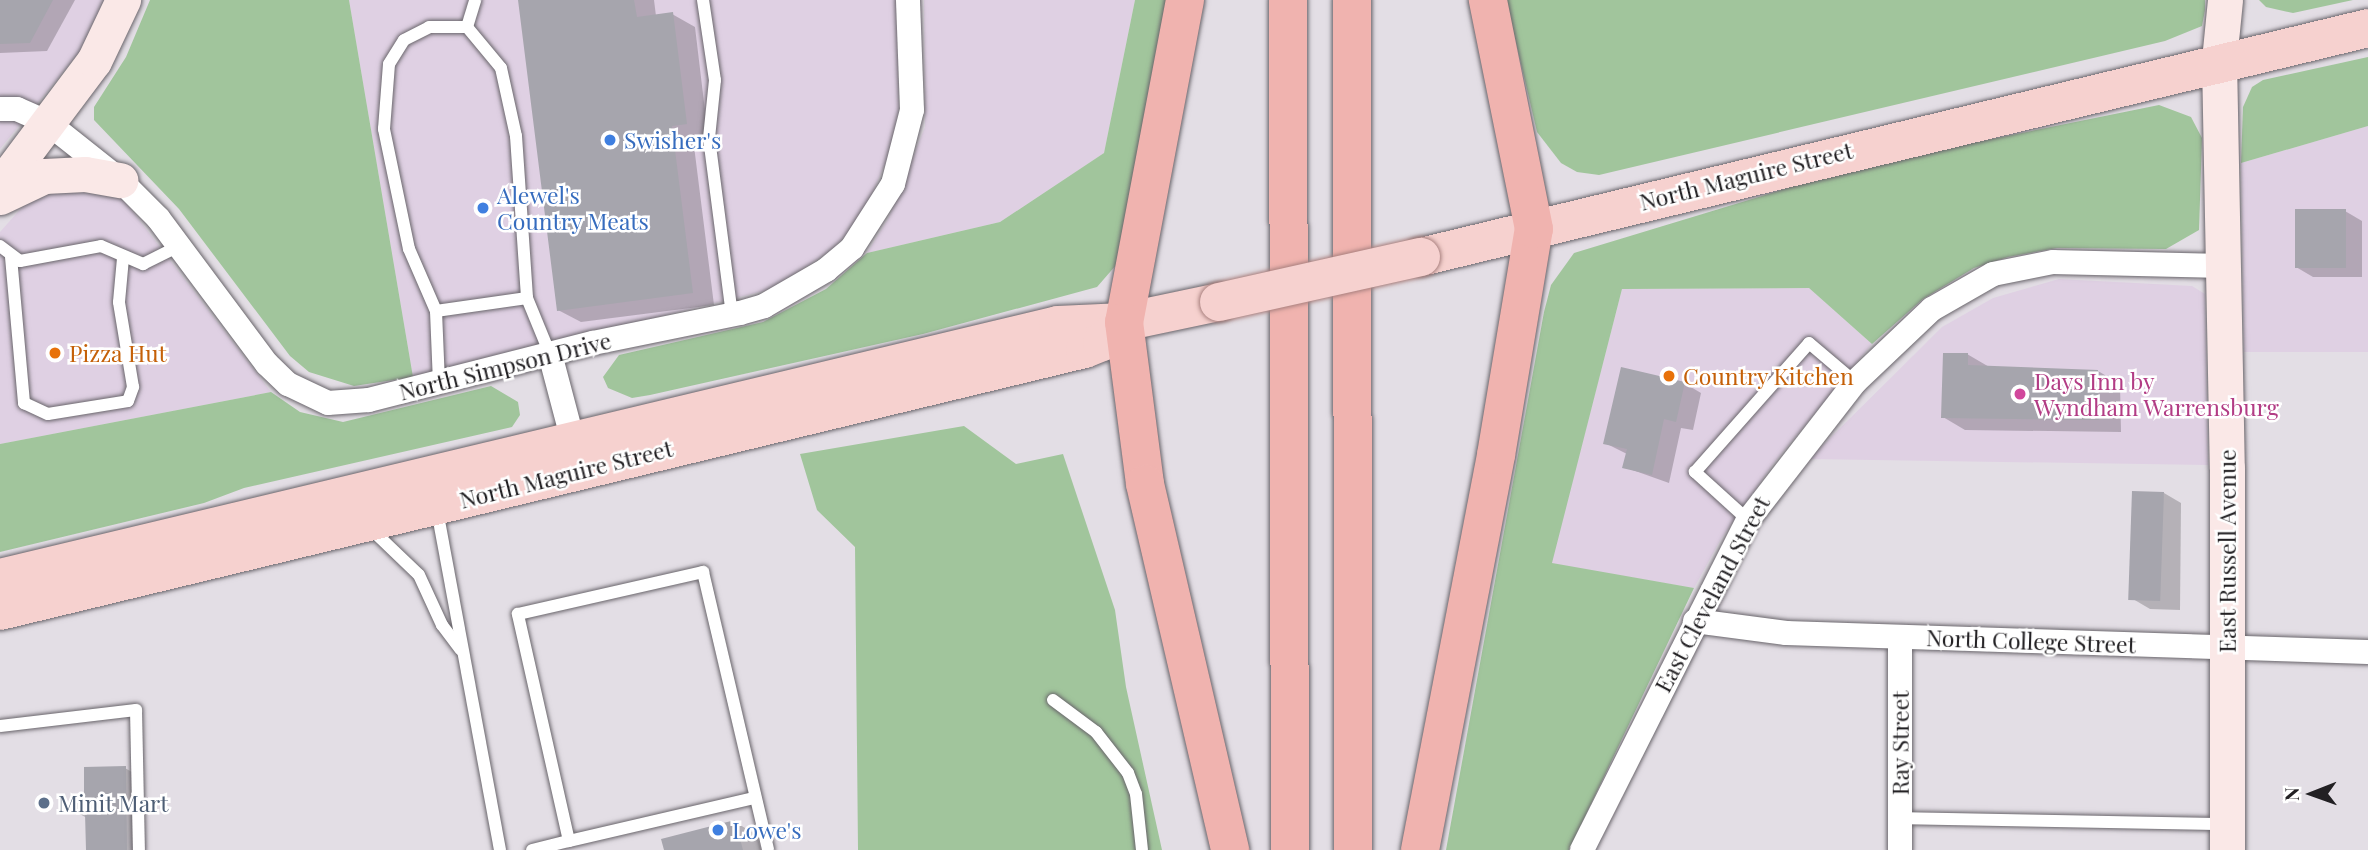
<!DOCTYPE html>
<html>
<head>
<meta charset="utf-8">
<style>
	body { margin:0 }
	#map { position:relative; width:2368px; height:850px; overflow:hidden; background:#e3dee5; font-family:"Playfair Display",serif }
	div>[style] { position:absolute }
	.commercial>* { inset:0; background:#dfd0e3 }
	.green>* { inset:0; background:#a1c59c }
	.shadow>* { inset:0; background:#0003 }
	.building>* { inset:0; background:#a6a5ad; transform-origin:0 0 }
	.roads { filter:drop-shadow(0 0 2px #69656b) drop-shadow(0 0 2px #69656b) }
	.lane>* { height:12px; margin:-6px; padding:0 6px; transform-origin:6px; border-radius:6px; background:#fff }
	.street>* { height:24px; margin:-12px; padding:0 12px; transform-origin:12px; border-radius:12px; background:#fff }
	.secondary>* { height:35px; margin:-17.5px; padding:0 17.5px; transform-origin:17.5px; border-radius:17.5px; background:#fae8e7 }
	.primary>* { height:38px; margin:-19px; padding:0 19px; transform-origin:19px; border-radius:19px; background:#f6d1cf }
	.highway>* { height:38px; margin:-19px; padding:0 19px; transform-origin:19px; border-radius:19px; background:#f0b3af }
	.bridges { filter:drop-shadow(0 0 2px #a8807e) drop-shadow(0 0 2px #a8807e) }
	.primary-bridge>* { height:38px; margin:-19px; padding:0 19px; transform-origin:19px; border-radius:19px; background:#f6d1cf }
	.dots>* { width:19px; height:19px; translate:-50% -50%; box-sizing:border-box; border:4px solid #fff; border-radius:50% }
	span { translate:-50% -50%; white-space:nowrap; text-align:center; line-height:1.15; -webkit-text-stroke:5px #fff; paint-order:stroke }
	.shop-label { font-size:23px; color:#366cbe }
	.left { translate:0 -50%; text-align:left }
	.street-label { font-size:23px; color:#222023 }
	.food-label { font-size:23px; color:#c56008 }
	.hotel-label { font-size:23px; color:#b23c85 }
	.service-label { font-size:23px; color:#4e5e75 }
	.north { position:absolute; left:2277px; top:759px; width:70px; height:70px; -webkit-text-stroke:5px #fff; paint-order:stroke; rotate:269deg; font-size:19px; font-weight:700; line-height:28px; text-align:center; color:#222023 }
	.north::after { content:''; display:block; margin:auto; width:24px; height:32px; background:#222023; clip-path:polygon(50% 0,100% 100%,50% 72%,0 100%) }
</style>
</head>
<body>
<div id="map">
	<div class="commercial">
		<div style="clip-path:polygon(0 0,110px 0,91px 38px,0 149px)"></div>
		<div style="clip-path:polygon(349px 0,896px 0,899px 108px,891px 150px,862px 217px,832px 250px,772px 289px,413px 377px)"></div>
		<div style="clip-path:polygon(924px 0,1135px 0,1104px 153px,1000px 222px,867px 253px,888px 219px,925px 127px)"></div>
		<div style="clip-path:polygon(2368px 126px,2368px 352px,2244px 352px,2241px 163px)"></div>
		<div style="clip-path:polygon(49px 186px,120px 195px,271px 392px,0 444px,0 232px,32px 196px)"></div>
		<div style="clip-path:polygon(2059px 279px,2192px 286px,2205px 294px,2208px 465px,1809px 459px,1942px 327px,1993px 298px)"></div>
		<div style="clip-path:polygon(1809px 288px,1872px 344px,1773px 464px,1721px 539px,1694px 588px,1551px 564px,1622px 289px)"></div>
	</div>
	<div class="green">
		<div style="clip-path:polygon(150px 0,349px 0,413px 377px,354px 386px,309px 372px,290px 356px,179px 209px,94px 120px,94px 107px,126px 57px)"></div>
		<div style="clip-path:polygon(1135px 0,1174px 0,1117px 264px,1097px 287px,923px 334px,650px 395px,632px 398px,608px 388px,603px 377px,619px 355px,763px 322px,826px 289px,867px 253px,1000px 222px,1104px 153px)"></div>
		<div style="clip-path:polygon(1506px 0,2205px 0,2205px 10px,2202px 26px,2165px 41px,1599px 175px,1577px 172px,1561px 163px,1537px 132px)"></div>
		<div style="clip-path:polygon(2259px 0,2353px 0,2293px 13px,2266px 7px)"></div>
		<div style="clip-path:polygon(2368px 57px,2368px 126px,2241px 163px,2243px 107px,2252px 87px,2263px 80px)"></div>
		<div style="clip-path:polygon(2159px 105px,2191px 117px,2202px 138px,2199px 230px,2166px 249px,2057px 248px,2008px 257px,1974px 268px,1923px 299px,1872px 344px,1809px 288px,1622px 289px,1552px 563px,1694px 588px,1569px 850px,1446px 850px,1544px 312px,1551px 285px,1574px 253px,1864px 165px)"></div>
		<div style="clip-path:polygon(491px 386px,518px 402px,520px 415px,512px 427px,244px 488px,204px 503px,0 552px,0 444px,271px 392px,300px 412px,343px 422px)"></div>
		<div style="clip-path:polygon(964px 426px,1016px 464px,1063px 454px,1115px 610px,1126px 687px,1162px 850px,858px 850px,855px 547px,817px 510px,800px 454px)"></div>
	</div>
	<div class="shadow">
		<div style="clip-path:polygon(0 0,75px 0,47px 51px,0 53px)"></div>
		<div style="clip-path:polygon(519px 0,654px 0,656px 16px,672px 14px,695px 27px,708px 136px,693px 138px,714px 305px,581px 322px,558px 310px)"></div>
		<div style="clip-path:polygon(2345px 211px,2362px 221px,2362px 277px,2313px 277px,2296px 267px)"></div>
		<div style="clip-path:polygon(1967px 354px,1991px 368px,2098px 371px,2120px 384px,2121px 432px,1965px 430px,1943px 417px)"></div>
		<div style="clip-path:polygon(1684px 383px,1701px 393px,1693px 430px,1681px 428px,1669px 483px,1624px 467px,1627px 454px,1605px 443px)"></div>
		<div style="clip-path:polygon(2164px 493px,2181px 503px,2180px 610px,2150px 609px,2133px 599px)"></div>
		<div style="clip-path:polygon(125px 768px,142px 778px,144px 850px,88px 850px,87px 818px,78px 813px,86px 796px)"></div>
		<div style="clip-path:polygon(735px 822px,757px 835px,761px 850px,666px 850px)"></div>
	</div>
	<div class="building">
		<div style="clip-path:polygon(0 0,53px 0,30px 43px,0 44px)"></div>
		<div style="clip-path:polygon(518px 0,634px 0,637px 17px,673px 12px,687px 124px,672px 126px,693px 293px,557px 311px)"></div>
		<div style="left:2295px;top:209px;width:51px;height:59px"></div>
		<div style="clip-path:polygon(1943px 353px,1968px 353px,1968px 365px,2098px 370px,2099px 420px,1941px 418px)"></div>
		<div style="clip-path:polygon(1621px 367px,1685px 382px,1676px 422px,1664px 419px,1652px 475px,1622px 468px,1627px 449px,1603px 444px)"></div>
		<div style="left:2132px;top:491px;width:32px;height:109px;rotate:2deg"></div>
		<div style="clip-path:polygon(126px 766px,127px 850px,86px 850px,85px 813px,77px 814px,76px 795px,84px 794px,84px 767px)"></div>
		<div style="clip-path:polygon(735px 820px,743px 850px,664px 850px,661px 839px)"></div>
	</div>
	<div class="roads">
		<div class="lane">
			<div style="left:703px;top:0;width:81px;rotate:81.5deg"></div>
			<div style="left:715px;top:80px;width:58px;rotate:95.9deg"></div>
			<div style="left:709px;top:138px;width:178px;rotate:82.6deg"></div>
			<div style="left:467px;top:27px;width:28px;rotate:-73deg"></div>
			<div style="left:0;top:246px;width:25px;rotate:37deg"></div>
			<div style="left:20px;top:261px;width:82px;rotate:-10.5deg"></div>
			<div style="left:101px;top:246px;width:46px;rotate:23.2deg"></div>
			<div style="left:143px;top:264px;width:40px;rotate:-26.6deg"></div>
			<div style="left:11px;top:257px;width:147px;rotate:84.9deg"></div>
			<div style="left:24px;top:403px;width:26px;rotate:25deg"></div>
			<div style="left:48px;top:414px;width:81px;rotate:-9.2deg"></div>
			<div style="left:128px;top:401px;width:15px;rotate:-70deg"></div>
			<div style="left:133px;top:387px;width:86px;rotate:-99.4deg"></div>
			<div style="left:119px;top:302px;width:44px;rotate:-84.8deg"></div>
			<div style="left:436px;top:311px;width:92px;rotate:-8.1deg"></div>
			<div style="left:439px;top:383px;width:72px;rotate:-92.4deg"></div>
			<div style="left:436px;top:311px;width:68px;rotate:-113.5deg"></div>
			<div style="left:409px;top:249px;width:123px;rotate:-101.8deg"></div>
			<div style="left:384px;top:129px;width:65px;rotate:-85.6deg"></div>
			<div style="left:389px;top:64px;width:28px;rotate:-58deg"></div>
			<div style="left:404px;top:40px;width:28px;rotate:-27deg"></div>
			<div style="left:429px;top:27px;width:38px"></div>
			<div style="left:467px;top:27px;width:53px;rotate:50.3deg"></div>
			<div style="left:501px;top:68px;width:70px;rotate:77.6deg"></div>
			<div style="left:516px;top:136px;width:162px;rotate:86.1deg"></div>
			<div style="left:527px;top:298px;width:61px;rotate:67.7deg"></div>
			<div style="left:437px;top:510px;width:346px;rotate:79.5deg"></div>
			<div style="left:1748px;top:520px;width:72px;rotate:-137.8deg"></div>
			<div style="left:1695px;top:472px;width:172px;rotate:-48.5deg"></div>
			<div style="left:1809px;top:343px;width:60px;rotate:40.3deg"></div>
			<div style="left:371px;top:529px;width:66px;rotate:43.8deg"></div>
			<div style="left:419px;top:575px;width:55px;rotate:65.3deg"></div>
			<div style="left:442px;top:625px;width:31px;rotate:53deg"></div>
			<div style="left:1053px;top:700px;width:54px;rotate:36.7deg"></div>
			<div style="left:1096px;top:732px;width:52px;rotate:52deg"></div>
			<div style="left:1128px;top:773px;width:22px;rotate:69deg"></div>
			<div style="left:1136px;top:794px;width:56px;rotate:83.9deg"></div>
			<div style="left:0;top:726px;width:137px;rotate:-6.7deg"></div>
			<div style="left:136px;top:710px;width:140px;rotate:88.8deg"></div>
			<div style="left:754px;top:798px;width:190px;rotate:166.9deg"></div>
			<div style="left:569px;top:841px;width:233px;rotate:-102.7deg"></div>
			<div style="left:518px;top:614px;width:190px;rotate:-12.8deg"></div>
			<div style="left:703px;top:572px;width:285px;rotate:76.8deg"></div>
			<div style="left:1900px;top:818px;width:323px;rotate:1.1deg"></div>
			<div style="left:532px;top:850px;width:38px;rotate:-14deg"></div>
		</div>
		<div class="street">
			<div style="left:0;top:109px;width:17px"></div>
			<div style="left:17px;top:109px;width:34px;rotate:24deg"></div>
			<div style="left:48px;top:123px;width:92px;rotate:38.4deg"></div>
			<div style="left:120px;top:180px;width:54px;rotate:45deg"></div>
			<div style="left:158px;top:218px;width:182px;rotate:53.3deg"></div>
			<div style="left:267px;top:364px;width:29px;rotate:44deg"></div>
			<div style="left:288px;top:384px;width:44px;rotate:25.4deg"></div>
			<div style="left:328px;top:403px;width:41px;rotate:-4.2deg"></div>
			<div style="left:369px;top:400px;width:231px;rotate:-14.3deg"></div>
			<div style="left:593px;top:343px;width:150px;rotate:-11.5deg"></div>
			<div style="left:740px;top:313px;width:25px;rotate:-16deg"></div>
			<div style="left:764px;top:306px;width:72px;rotate:-30.1deg"></div>
			<div style="left:826px;top:270px;width:34px;rotate:-40deg"></div>
			<div style="left:852px;top:248px;width:76px;rotate:-57.4deg"></div>
			<div style="left:893px;top:184px;width:76px;rotate:-75.6deg"></div>
			<div style="left:912px;top:110px;width:110px;rotate:-92.1deg"></div>
			<div style="left:550px;top:354px;width:90px;rotate:75.2deg"></div>
			<div style="left:1695px;top:621px;width:92px;rotate:7.5deg"></div>
			<div style="left:1786px;top:633px;width:582px;rotate:1.87deg"></div>
			<div style="left:1582px;top:850px;width:369px;rotate:-63.3deg"></div>
			<div style="left:1748px;top:520px;width:175px;rotate:-52.2deg"></div>
			<div style="left:1855px;top:382px;width:106px;rotate:-43.5deg"></div>
			<div style="left:1932px;top:309px;width:70px;rotate:-29.8deg"></div>
			<div style="left:1993px;top:274px;width:61px;rotate:-11.3deg"></div>
			<div style="left:2053px;top:262px;width:170px;rotate:1.3deg"></div>
			<div style="left:1900px;top:850px;width:213px;rotate:-90deg"></div>
		</div>
		<div class="secondary">
			<div style="left:2225px;top:0;width:60px;rotate:95.7deg"></div>
			<div style="left:2219px;top:60px;width:408px;rotate:88.9deg"></div>
			<div style="left:2227px;top:468px;width:382px;rotate:90deg"></div>
			<div style="left:0;top:186px;width:156px;rotate:-53.1deg"></div>
			<div style="left:94px;top:61px;width:68px;rotate:-64.6deg"></div>
			<div style="left:0;top:197px;width:49px;rotate:-25.5deg"></div>
			<div style="left:44px;top:176px;width:41px;rotate:-2.8deg"></div>
			<div style="left:85px;top:174px;width:36px;rotate:10deg"></div>
		</div>
		<div class="primary">
			<div style="left:1421px;top:257px;width:974px;rotate:-13.59deg"></div>
			<div style="left:0;top:578px;width:1088px;rotate:-13.45deg"></div>
			<div style="left:1058px;top:325px;width:66px;rotate:-2.6deg"></div>
			<div style="left:1124px;top:322px;width:97px;rotate:-11.9deg"></div>
			<div style="left:0;top:611px;width:1116px;rotate:-13.58deg"></div>
			<div style="left:1085px;top:349px;width:18px;rotate:-22deg"></div>
			<div style="left:1102px;top:342px;width:28px;rotate:-41deg"></div>
		</div>
		<div class="highway">
			<div style="left:1185px;top:0;width:328px;rotate:100.7deg"></div>
			<div style="left:1124px;top:322px;width:163px;rotate:82.6deg"></div>
			<div style="left:1145px;top:484px;width:376px;rotate:76.9deg"></div>
			<div style="left:1288px;top:0;width:850px;rotate:89.87deg"></div>
			<div style="left:1352px;top:0;width:850px;rotate:89.93deg"></div>
			<div style="left:1420px;top:850px;width:402px;rotate:-79.1deg"></div>
			<div style="left:1496px;top:455px;width:229px;rotate:-80.5deg"></div>
			<div style="left:1534px;top:229px;width:234px;rotate:-101.4deg"></div>
		</div>
	</div>
	<div class="bridges">
		<div class="primary-bridge">
			<div style="left:1219px;top:302px;width:207px;rotate:-12.6deg"></div>
		</div>
	</div>
	<div class="dots">
		<div style="left:610px;top:140px;background:#3f7fe0"></div>
		<div style="left:483px;top:208px;background:#3f7fe0"></div>
		<div style="left:55px;top:353px;background:#e8710a"></div>
		<div style="left:1669px;top:376px;background:#e8710a"></div>
		<div style="left:2020px;top:394px;background:#d1479c"></div>
		<div style="left:44px;top:803px;background:#5c6f8a"></div>
		<div style="left:718px;top:830px;background:#3f7fe0"></div>
	</div>
	<div class="shop-label">
		<span class="left" style="left:624px;top:140px">Swisher's</span>
		<span class="left" style="left:497px;top:208px">Alewel's<br>Country Meats</span>
		<span class="left" style="left:732px;top:830px">Lowe's</span>
	</div>
	<div class="street-label">
		<span style="left:1746px;top:176px;rotate:-14deg">North Maguire Street</span>
		<span style="left:505px;top:366px;rotate:-14deg">North Simpson Drive</span>
		<span style="left:566px;top:474px;rotate:-14deg">North Maguire Street</span>
		<span style="left:2227px;top:551px;rotate:-90deg">East Russell Avenue</span>
		<span style="left:1712px;top:594px;rotate:-62deg">East Cleveland Street</span>
		<span style="left:2031px;top:641px;rotate:2deg">North College Street</span>
		<span style="left:1900px;top:743px;rotate:-90deg">Ray Street</span>
	</div>
	<div class="food-label">
		<span class="left" style="left:69px;top:353px">Pizza Hut</span>
		<span class="left" style="left:1683px;top:376px">Country Kitchen</span>
	</div>
	<div class="hotel-label">
		<span class="left" style="left:2034px;top:394px">Days Inn by<br>Wyndham Warrensburg</span>
	</div>
	<div class="service-label">
		<span class="left" style="left:58px;top:803px">Minit Mart</span>
	</div>
	<div class="north">N</div>
</div>
</body>
</html>
